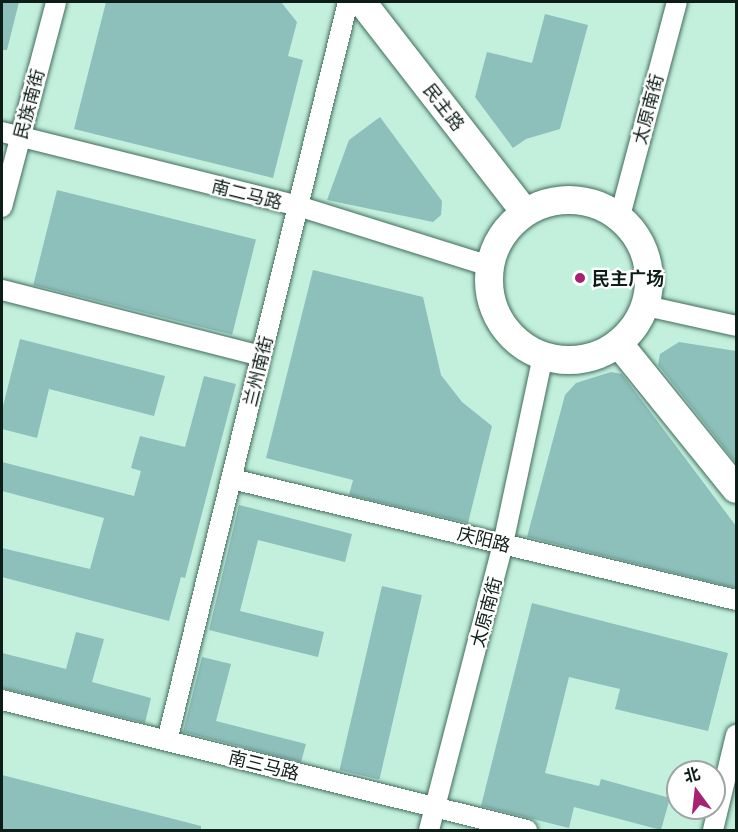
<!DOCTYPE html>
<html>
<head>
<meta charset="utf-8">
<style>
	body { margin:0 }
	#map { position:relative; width:738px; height:832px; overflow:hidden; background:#c2f0dd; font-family:"PT Serif","Noto Sans SC",serif }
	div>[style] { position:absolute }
	.building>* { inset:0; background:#8dbfbb; transform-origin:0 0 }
	.roads { filter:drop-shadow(0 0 2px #426c5c) drop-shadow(0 0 2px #426c5c) }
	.street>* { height:20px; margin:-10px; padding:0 10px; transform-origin:10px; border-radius:10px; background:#fff }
	.secondary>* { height:28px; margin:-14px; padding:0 14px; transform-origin:14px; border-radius:14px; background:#fff }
	.secondary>.ring { margin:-14px; padding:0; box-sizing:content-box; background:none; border:28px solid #fff; border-radius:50% }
	.dots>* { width:16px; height:16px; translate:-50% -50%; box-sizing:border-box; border:3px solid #fff; border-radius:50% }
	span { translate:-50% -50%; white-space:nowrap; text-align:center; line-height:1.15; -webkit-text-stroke:4.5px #fff; paint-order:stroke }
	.street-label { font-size:18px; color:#0d1e18 }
	.poi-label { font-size:18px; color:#0d1e18; font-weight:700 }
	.left { translate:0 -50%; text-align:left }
	.frame { position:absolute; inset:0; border:3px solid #0d1e18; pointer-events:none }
	.north { position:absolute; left:666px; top:760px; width:60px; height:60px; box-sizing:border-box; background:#fff; border:2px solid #9ea5a3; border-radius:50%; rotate:345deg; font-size:16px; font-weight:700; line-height:24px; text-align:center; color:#0d1e18 }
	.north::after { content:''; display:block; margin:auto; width:21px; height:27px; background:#a52372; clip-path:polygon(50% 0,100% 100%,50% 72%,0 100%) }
</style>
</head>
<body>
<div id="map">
	<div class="building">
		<div style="clip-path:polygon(2px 2px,19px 2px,7px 50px,2px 50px)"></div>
		<div style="clip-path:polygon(106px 2px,281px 2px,297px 22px,288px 56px,303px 60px,273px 178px,74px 129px)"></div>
		<div style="clip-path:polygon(545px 14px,588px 25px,560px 129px,526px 139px,513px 148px,475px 97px,487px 52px,532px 63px)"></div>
		<div style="clip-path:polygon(380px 117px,442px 201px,441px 215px,433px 222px,327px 200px,349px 140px)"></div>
		<div style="left:57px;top:190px;width:205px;height:98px;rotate:14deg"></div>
		<div style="clip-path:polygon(313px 270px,423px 297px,441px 375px,462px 402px,492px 426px,468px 523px,349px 495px,353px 480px,266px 458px)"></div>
		<div style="clip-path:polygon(20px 339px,165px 376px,154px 416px,49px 389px,37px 438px,2px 429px,2px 410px)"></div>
		<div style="clip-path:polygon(679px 342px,736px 351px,736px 463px,658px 365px,660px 354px)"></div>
		<div style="clip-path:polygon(611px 372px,622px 374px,736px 526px,736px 588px,527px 537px,565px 395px,576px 383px)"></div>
		<div style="clip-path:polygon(204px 376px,236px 384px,185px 578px,181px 577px,169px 621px,2px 577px,2px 548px,90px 569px,104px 518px,2px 491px,2px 462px,134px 496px,141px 471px,131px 468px,140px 436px,185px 447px)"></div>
		<div style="clip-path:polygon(239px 505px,352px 534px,345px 562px,258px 540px,240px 611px,324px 632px,318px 657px,209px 630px)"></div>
		<div style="left:382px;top:586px;width:41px;height:189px;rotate:13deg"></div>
		<div style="clip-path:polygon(532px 603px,728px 653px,708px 731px,615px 709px,620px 689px,569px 677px,545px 773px,599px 786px,601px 779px,670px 798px,661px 830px,574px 807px,569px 828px,481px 806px)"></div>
		<div style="clip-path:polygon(76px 632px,104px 639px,92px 682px,151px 698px,145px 723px,2px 688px,2px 653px,66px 669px)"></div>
		<div style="clip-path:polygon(202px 657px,231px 664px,216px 721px,306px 744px,301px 762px,183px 732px)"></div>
		<div style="clip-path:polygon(2px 775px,201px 826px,201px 831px,2px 831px)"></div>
	</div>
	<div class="roads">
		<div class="street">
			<div style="left:2px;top:132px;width:305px;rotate:14deg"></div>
			<div style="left:298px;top:206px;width:201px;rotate:17.4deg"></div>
			<div style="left:2px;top:207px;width:212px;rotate:-75.2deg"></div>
			<div style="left:620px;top:216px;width:221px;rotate:-75.1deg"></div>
			<div style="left:2px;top:290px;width:267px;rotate:14.3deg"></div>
			<div style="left:646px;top:306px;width:92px;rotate:12.5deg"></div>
			<div style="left:232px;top:479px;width:518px;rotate:13.5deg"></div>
			<div style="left:2px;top:700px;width:541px;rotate:13.91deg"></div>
			<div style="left:167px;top:741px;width:761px;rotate:-76.24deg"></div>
			<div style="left:429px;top:830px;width:295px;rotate:-75.5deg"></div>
			<div style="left:503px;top:544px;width:192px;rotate:-78deg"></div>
			<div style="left:713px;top:830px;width:98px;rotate:-76.4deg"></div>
		</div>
		<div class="secondary">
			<div style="left:362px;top:2px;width:266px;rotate:52.2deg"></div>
			<div class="ring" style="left:489px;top:200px;width:132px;height:132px"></div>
			<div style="left:619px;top:344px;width:186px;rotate:51.1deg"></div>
		</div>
	</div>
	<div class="dots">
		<div style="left:580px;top:278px;background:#a52372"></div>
	</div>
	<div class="street-label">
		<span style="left:29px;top:104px;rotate:-75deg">民族南街</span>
		<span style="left:444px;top:107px;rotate:52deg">民主路</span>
		<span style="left:648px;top:109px;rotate:-75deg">太原南街</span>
		<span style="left:247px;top:194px;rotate:14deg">南二马路</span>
		<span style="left:258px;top:371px;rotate:-76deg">兰州南街</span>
		<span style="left:484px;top:539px;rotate:14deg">庆阳路</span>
		<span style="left:486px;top:612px;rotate:-75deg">太原南街</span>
		<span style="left:264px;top:765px;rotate:14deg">南三马路</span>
	</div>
	<div class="poi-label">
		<span class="left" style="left:592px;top:278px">民主广场</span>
	</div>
	<div class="frame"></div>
	<div class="north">北</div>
</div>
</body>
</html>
